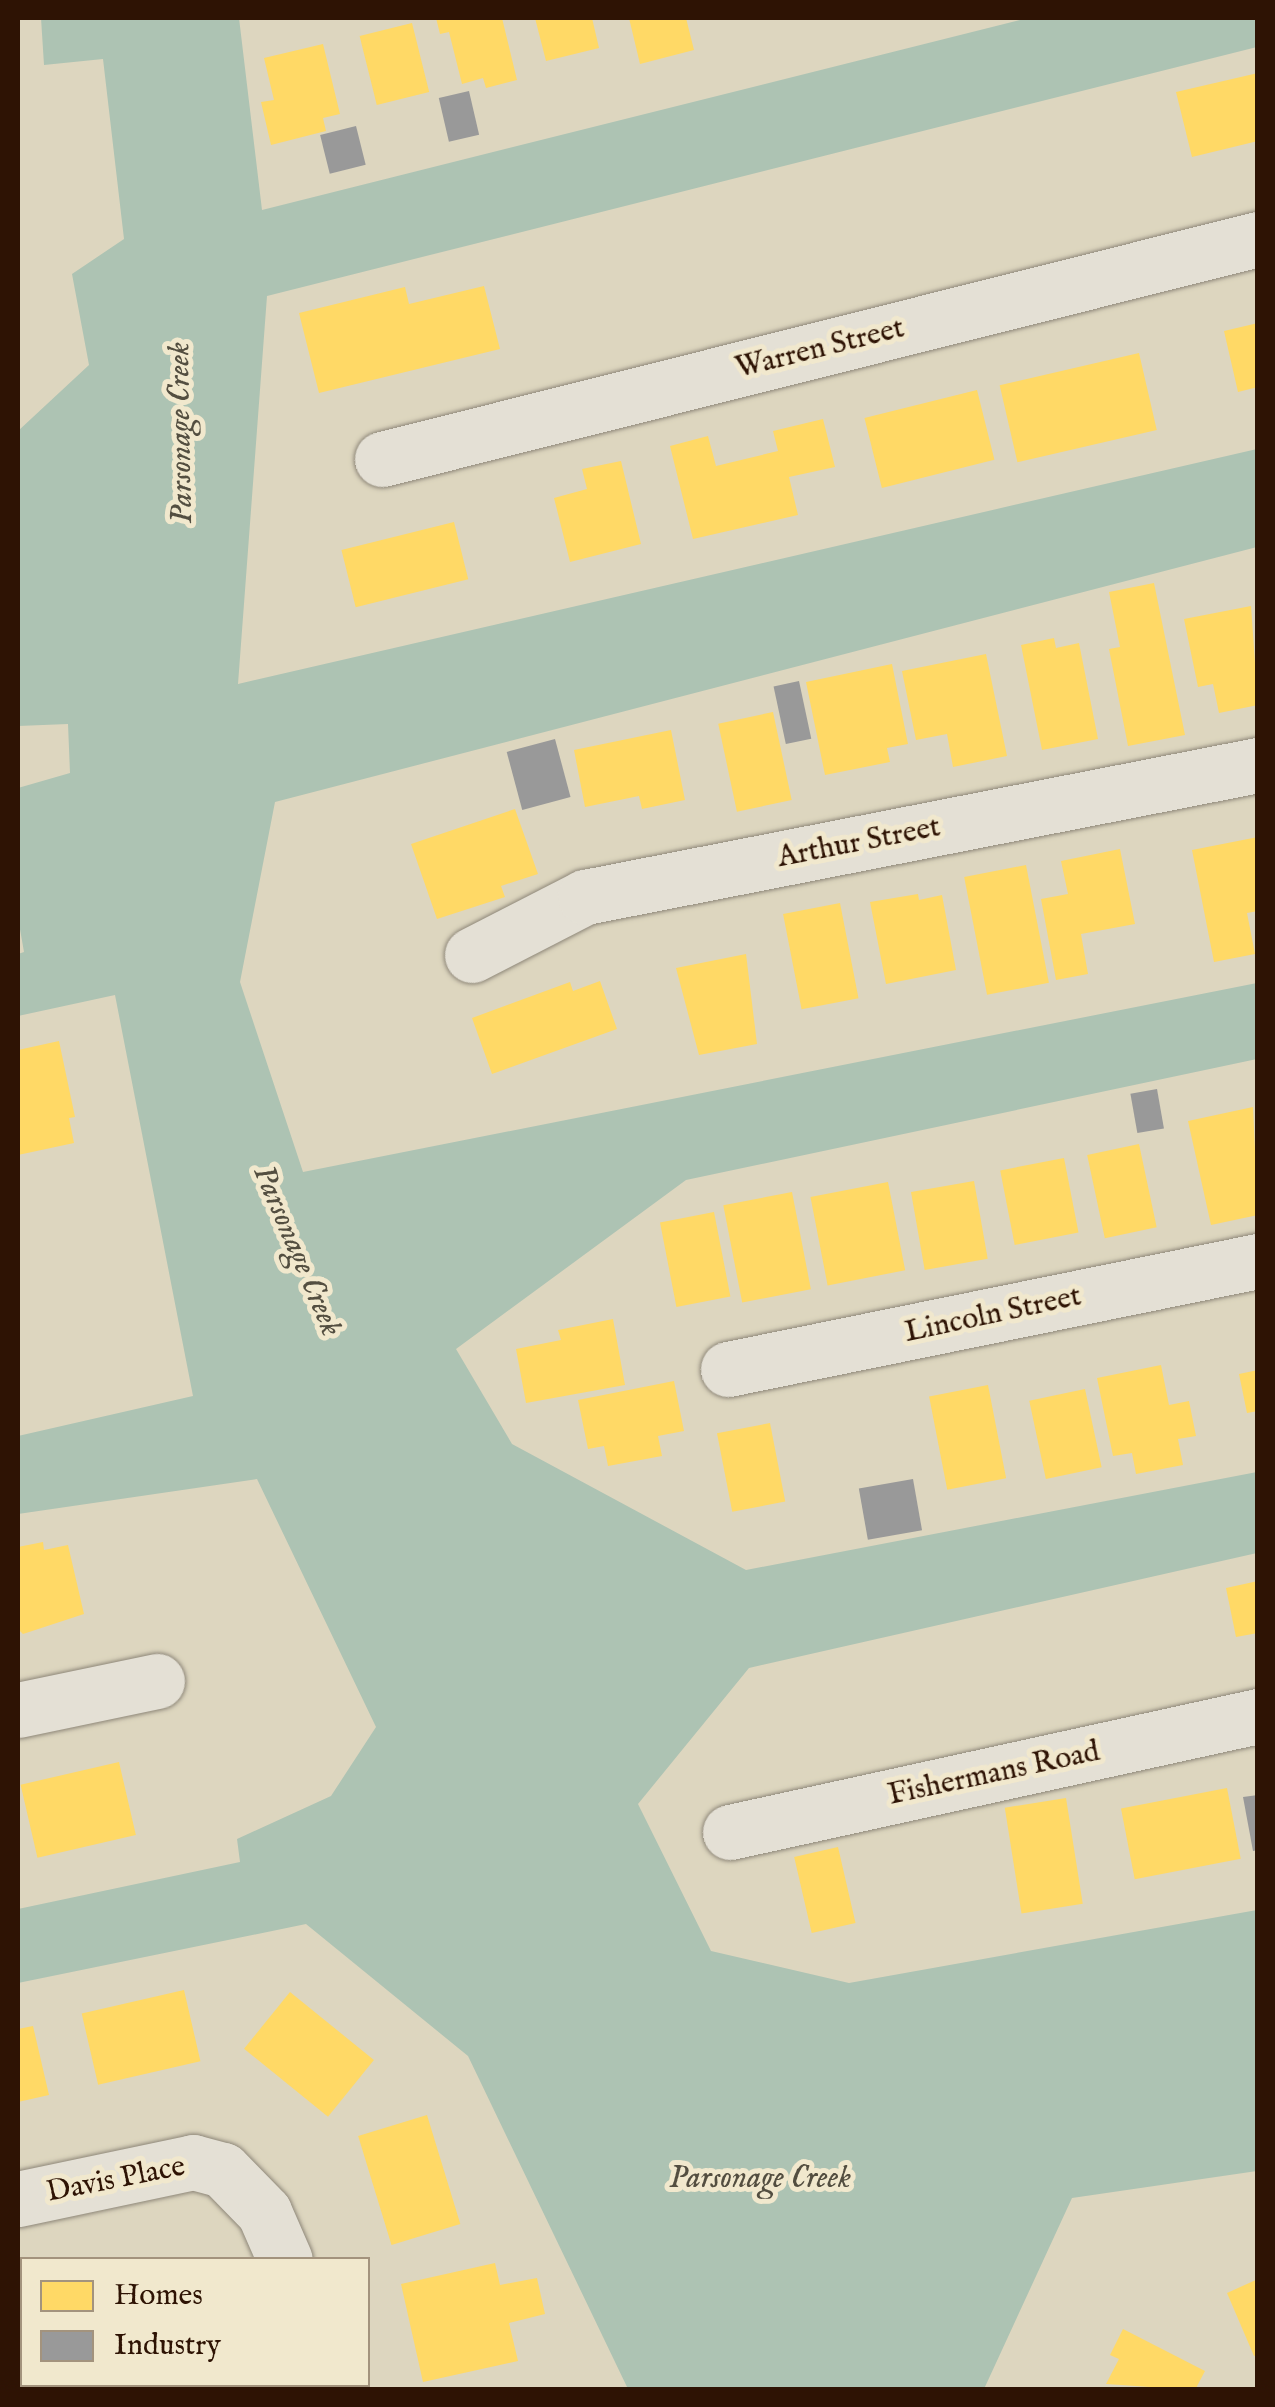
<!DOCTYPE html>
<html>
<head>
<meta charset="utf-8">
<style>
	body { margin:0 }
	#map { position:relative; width:1275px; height:2407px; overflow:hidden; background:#ddd6bf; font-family:"IM FELL English",serif }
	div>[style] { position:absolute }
	.water>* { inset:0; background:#adc3b3 }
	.homes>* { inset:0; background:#ffd966; transform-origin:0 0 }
	.industry>* { inset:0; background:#999; transform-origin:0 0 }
	.roads { filter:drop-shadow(0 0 2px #8e8779) drop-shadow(0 0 2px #8e8779) }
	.minor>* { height:55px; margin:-27.5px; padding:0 27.5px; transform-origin:27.5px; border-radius:27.5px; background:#e4e0d5 }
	span { translate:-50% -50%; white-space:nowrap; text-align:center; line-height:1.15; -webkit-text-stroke:10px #f1e8cd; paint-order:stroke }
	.street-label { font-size:30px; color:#2e1304 }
	.water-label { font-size:32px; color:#534e40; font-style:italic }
	.frame { position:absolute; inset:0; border:20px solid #2e1304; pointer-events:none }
	.legend { position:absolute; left:20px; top:2257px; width:350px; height:130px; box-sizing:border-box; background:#f1e8cd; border:2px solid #a3937d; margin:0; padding:12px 18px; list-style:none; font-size:30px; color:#2e1304 }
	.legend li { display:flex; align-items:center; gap:20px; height:50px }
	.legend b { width:50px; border:2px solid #a3937d }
</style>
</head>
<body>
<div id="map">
	<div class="water">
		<div style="clip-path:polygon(41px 18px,239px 18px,262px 210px,1028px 18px,1257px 18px,1257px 47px,267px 296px,238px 684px,1257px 449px,1257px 547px,275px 802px,240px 982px,303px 1172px,1257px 983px,1257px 1059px,686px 1180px,456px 1349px,512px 1444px,746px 1570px,1257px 1472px,1257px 1553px,749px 1668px,638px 1804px,711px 1951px,849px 1983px,1257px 1910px,1257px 2171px,1072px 2198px,984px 2389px,628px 2389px,468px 2056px,306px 1924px,18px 1983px,18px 1909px,240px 1862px,237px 1839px,331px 1796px,376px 1727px,257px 1479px,18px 1514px,18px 1436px,193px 1396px,115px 995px,18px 1016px,18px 954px,24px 952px,18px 918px,18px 788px,70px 773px,68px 724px,18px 726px,18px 431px,89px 365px,72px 274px,124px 239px,103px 59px,44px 65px)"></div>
	</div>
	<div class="homes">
		<div style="clip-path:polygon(436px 18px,502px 18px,517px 80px,486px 88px,483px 78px,462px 84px,449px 32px,440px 34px)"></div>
		<div style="clip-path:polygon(535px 18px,592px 18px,599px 48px,546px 61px)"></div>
		<div style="clip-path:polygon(629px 18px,686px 18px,694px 50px,640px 64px)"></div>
		<div style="left:412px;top:23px;width:71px;height:54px;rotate:76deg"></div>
		<div style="clip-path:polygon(323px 44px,340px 114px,323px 118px,326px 131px,271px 145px,261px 102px,274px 100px,264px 58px)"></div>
		<div style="clip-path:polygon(1258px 73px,1258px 141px,1192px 157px,1176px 92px)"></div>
		<div style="clip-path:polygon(484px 286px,500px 349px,319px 393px,299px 313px,405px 287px,409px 304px)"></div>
		<div style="clip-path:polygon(1258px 323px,1258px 387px,1238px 392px,1224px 331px)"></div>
		<div style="left:1139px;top:353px;width:79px;height:143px;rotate:77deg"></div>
		<div style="left:977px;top:390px;width:72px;height:116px;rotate:76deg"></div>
		<div style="clip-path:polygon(823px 419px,835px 467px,789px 477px,798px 515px,693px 539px,670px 446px,708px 436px,716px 466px,778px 451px,773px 431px)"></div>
		<div style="clip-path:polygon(621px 461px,641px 544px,570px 562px,554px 498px,587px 489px,582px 469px)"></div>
		<div style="left:454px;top:522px;width:59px;height:116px;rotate:76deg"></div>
		<div style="clip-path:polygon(1154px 583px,1185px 735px,1128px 746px,1109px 649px,1120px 647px,1109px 592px)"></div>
		<div style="clip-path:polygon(1251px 606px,1258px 705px,1219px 713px,1213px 684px,1198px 687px,1184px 619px)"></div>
		<div style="clip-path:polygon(1054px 638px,1056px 648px,1079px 643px,1098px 739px,1042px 750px,1021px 645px)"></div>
		<div style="clip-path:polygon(986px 654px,1007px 756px,953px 767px,947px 734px,916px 740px,902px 671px)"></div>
		<div style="clip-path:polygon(892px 664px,908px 744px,887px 748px,890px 762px,825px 775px,806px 682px)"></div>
		<div style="left:773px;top:712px;width:90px;height:56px;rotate:78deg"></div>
		<div style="clip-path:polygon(671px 730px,685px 800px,642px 809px,639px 796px,585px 807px,574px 750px)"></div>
		<div style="clip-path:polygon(515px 809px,538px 874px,501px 886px,505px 897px,437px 919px,411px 844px)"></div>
		<div style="clip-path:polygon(1258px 837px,1258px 911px,1247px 913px,1255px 954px,1214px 962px,1192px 850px)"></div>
		<div style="clip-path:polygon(1120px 849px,1135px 924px,1081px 934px,1088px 974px,1056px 980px,1041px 899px,1068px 894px,1061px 861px)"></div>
		<div style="left:1026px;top:865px;width:120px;height:63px;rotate:79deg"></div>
		<div style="clip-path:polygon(918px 894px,919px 900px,942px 895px,956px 970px,886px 984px,870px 902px)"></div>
		<div style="left:840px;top:903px;width:97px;height:58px;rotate:79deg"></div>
		<div style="clip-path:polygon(746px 954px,757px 1044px,699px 1055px,676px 968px)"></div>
		<div style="clip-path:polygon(600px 981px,617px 1029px,492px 1074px,472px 1018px,570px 982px,573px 991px)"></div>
		<div style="clip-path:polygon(59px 1041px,75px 1117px,69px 1118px,74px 1143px,18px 1155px,18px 1050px)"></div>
		<div style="clip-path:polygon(1253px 1107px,1258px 1215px,1211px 1225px,1188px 1121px)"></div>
		<div style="left:1139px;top:1144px;width:85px;height:53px;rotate:78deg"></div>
		<div style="left:1064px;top:1158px;width:76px;height:65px;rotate:79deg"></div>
		<div style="left:974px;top:1181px;width:79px;height:64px;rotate:80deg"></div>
		<div style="left:888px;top:1182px;width:90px;height:79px;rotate:79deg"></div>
		<div style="left:792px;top:1192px;width:99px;height:70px;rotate:79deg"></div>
		<div style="left:714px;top:1212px;width:86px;height:55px;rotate:79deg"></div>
		<div style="clip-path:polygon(613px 1319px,625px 1385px,526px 1403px,516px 1349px,561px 1340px,558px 1330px)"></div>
		<div style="clip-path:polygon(1161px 1365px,1169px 1405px,1189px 1401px,1196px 1436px,1178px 1439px,1183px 1465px,1136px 1474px,1132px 1453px,1113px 1456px,1097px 1378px)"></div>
		<div style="clip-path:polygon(1258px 1370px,1258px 1411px,1247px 1413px,1239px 1374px)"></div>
		<div style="clip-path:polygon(674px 1381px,684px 1431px,658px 1436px,662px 1456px,608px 1466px,604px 1446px,588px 1449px,578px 1400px)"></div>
		<div style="left:988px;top:1385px;width:95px;height:60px;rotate:79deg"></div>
		<div style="left:1085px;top:1389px;width:80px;height:57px;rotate:78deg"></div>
		<div style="left:770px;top:1423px;width:80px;height:54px;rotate:79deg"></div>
		<div style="clip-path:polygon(43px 1542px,44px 1550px,68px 1545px,84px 1614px,23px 1634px,18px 1629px,18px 1547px)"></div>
		<div style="clip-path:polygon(1258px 1581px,1258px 1633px,1236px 1637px,1226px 1588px)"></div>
		<div style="left:119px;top:1762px;width:75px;height:101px;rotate:77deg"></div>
		<div style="left:1227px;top:1788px;width:72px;height:108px;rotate:79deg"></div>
		<div style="left:1066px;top:1798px;width:107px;height:62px;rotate:81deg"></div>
		<div style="left:838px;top:1847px;width:78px;height:45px;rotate:77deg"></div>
		<div style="left:184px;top:1990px;width:73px;height:105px;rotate:77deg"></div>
		<div style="left:290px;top:1992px;width:108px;height:73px;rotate:39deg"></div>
		<div style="clip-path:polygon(33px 2026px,49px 2095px,18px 2102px,18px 2029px)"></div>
		<div style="left:427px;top:2115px;width:114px;height:72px;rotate:73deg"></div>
		<div style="clip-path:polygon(495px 2263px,500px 2285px,537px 2278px,545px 2314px,509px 2323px,518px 2361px,423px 2382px,401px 2284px)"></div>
		<div style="clip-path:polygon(1258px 2279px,1258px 2354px,1254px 2356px,1227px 2293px)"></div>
		<div style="clip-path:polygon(1123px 2329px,1205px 2371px,1195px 2390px,1106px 2384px,1119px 2359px,1110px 2355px)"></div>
		<div style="clip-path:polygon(96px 2384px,168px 2384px,168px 2386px,97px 2390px)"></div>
	</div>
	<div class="industry">
		<div style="left:469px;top:91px;width:45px;height:31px;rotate:77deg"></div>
		<div style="left:356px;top:126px;width:40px;height:37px;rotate:76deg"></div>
		<div style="left:799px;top:681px;width:59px;height:26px;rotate:78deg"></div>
		<div style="left:555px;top:739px;width:60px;height:50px;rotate:75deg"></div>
		<div style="left:1157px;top:1089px;width:40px;height:27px;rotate:80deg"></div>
		<div style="left:913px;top:1479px;width:52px;height:55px;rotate:80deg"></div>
		<div style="clip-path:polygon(1258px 1795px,1258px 1850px,1253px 1851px,1243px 1797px)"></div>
	</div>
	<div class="roads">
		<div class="minor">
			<div style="left:382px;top:459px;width:903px;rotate:-14.1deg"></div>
			<div style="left:472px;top:955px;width:127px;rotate:-27.2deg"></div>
			<div style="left:585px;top:897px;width:686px;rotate:-11.1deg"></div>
			<div style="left:728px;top:1369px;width:541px;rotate:-11.52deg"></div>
			<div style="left:18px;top:1710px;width:142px;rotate:-11.8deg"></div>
			<div style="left:730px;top:1832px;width:541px;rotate:-12.39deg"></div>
			<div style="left:18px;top:2199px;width:179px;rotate:-11.9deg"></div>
			<div style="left:193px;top:2162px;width:31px;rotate:15deg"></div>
			<div style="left:223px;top:2170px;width:59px;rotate:45.7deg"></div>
			<div style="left:264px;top:2212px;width:52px;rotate:66.4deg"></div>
			<div style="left:313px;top:2384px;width:6px;rotate:81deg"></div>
		</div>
	</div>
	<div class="street-label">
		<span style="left:820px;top:349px;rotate:-14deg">Warren Street</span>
		<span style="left:859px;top:843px;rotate:-11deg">Arthur Street</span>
		<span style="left:993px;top:1315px;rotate:-12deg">Lincoln Street</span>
		<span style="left:994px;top:1774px;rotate:-12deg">Fishermans Road</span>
		<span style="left:116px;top:2180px;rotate:-11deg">Davis Place</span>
	</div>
	<div class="water-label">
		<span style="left:182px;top:433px;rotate:-91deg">Parsonage Creek</span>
		<span style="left:296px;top:1251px;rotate:67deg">Parsonage Creek</span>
		<span style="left:760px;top:2179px">Parsonage Creek</span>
	</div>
	<div class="frame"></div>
	<ul class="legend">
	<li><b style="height:28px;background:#ffd966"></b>Homes</li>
	<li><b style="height:28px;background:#999"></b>Industry</li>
	</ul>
</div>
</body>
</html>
